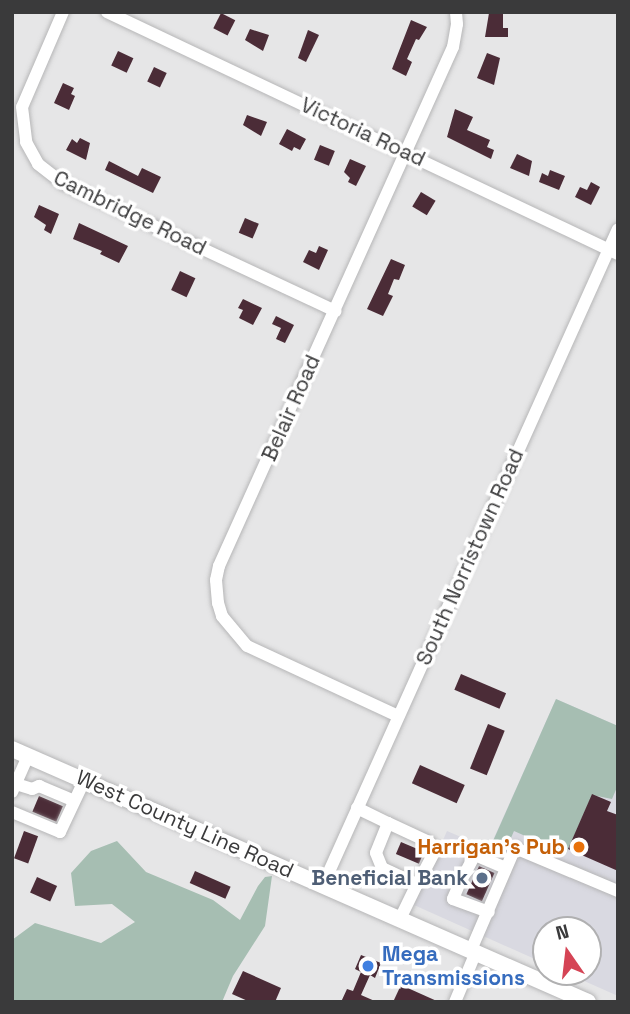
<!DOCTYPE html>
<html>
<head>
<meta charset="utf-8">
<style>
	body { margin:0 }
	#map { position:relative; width:630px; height:1014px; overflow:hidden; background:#e6e6e7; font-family:"Space Grotesk",sans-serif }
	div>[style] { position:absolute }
	.built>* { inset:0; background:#d9d9e1 }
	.green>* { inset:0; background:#a6beb2 }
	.building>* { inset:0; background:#4b2c37; transform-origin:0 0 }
	.roads { filter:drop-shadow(0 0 2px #b6b6b7) drop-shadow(0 0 2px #b6b6b7) }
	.minor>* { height:12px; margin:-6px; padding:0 6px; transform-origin:6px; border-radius:6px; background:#fff }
	.major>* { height:16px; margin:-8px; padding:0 8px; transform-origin:8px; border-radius:8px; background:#fff }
	.dots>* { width:19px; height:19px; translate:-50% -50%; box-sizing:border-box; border:4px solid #fff; border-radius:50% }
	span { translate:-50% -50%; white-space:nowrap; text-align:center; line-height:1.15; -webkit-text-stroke:7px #fff; paint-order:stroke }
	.street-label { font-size:21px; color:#3a3a3b }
	.food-label { font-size:21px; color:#c56008; font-weight:700 }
	.right { translate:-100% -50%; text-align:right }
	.service-label { font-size:21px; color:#4e5e75; font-weight:700 }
	.shop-label { font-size:21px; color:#366cbe; font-weight:700 }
	.left { translate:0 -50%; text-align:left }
	.frame { position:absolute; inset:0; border:14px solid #3a3a3b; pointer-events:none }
	.north { position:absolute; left:532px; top:916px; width:70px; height:70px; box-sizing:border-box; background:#fff; border:2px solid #b0b0b1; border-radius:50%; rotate:346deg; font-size:19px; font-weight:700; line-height:28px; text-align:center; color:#3a3a3b }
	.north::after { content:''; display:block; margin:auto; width:24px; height:32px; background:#d54455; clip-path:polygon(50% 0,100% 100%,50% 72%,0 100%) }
</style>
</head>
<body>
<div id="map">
	<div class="built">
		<div style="clip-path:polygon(556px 699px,618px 726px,618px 996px,564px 972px,588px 972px,588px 930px,546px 930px,546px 964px,414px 905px,447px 831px,489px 849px)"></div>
	</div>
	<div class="green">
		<div style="clip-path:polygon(556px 699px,618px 726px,618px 785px,612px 799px,592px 795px,566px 854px,514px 831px,503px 856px,489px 850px)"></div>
		<div style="clip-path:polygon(117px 841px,146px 872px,213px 900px,240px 920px,258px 886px,265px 877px,272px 876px,265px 926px,233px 976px,222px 1002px,12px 1002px,12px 940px,35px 923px,101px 943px,135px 922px,112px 904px,75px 906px,71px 873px,91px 851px)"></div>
	</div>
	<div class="building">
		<div style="clip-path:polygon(503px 12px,503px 28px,508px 28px,508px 37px,485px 37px,489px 13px)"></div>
		<div style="left:221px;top:13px;width:16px;height:17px;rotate:27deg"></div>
		<div style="clip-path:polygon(411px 20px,427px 27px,419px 40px,416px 39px,407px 59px,412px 62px,406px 76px,392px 69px)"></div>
		<div style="clip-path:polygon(250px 29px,269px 35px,263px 51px,245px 40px)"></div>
		<div style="clip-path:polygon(308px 30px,319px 35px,306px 62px,298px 58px)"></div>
		<div style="left:118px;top:51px;width:17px;height:16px;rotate:25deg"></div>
		<div style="clip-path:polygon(487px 53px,500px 58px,494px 85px,477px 78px)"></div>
		<div style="left:154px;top:67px;width:14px;height:16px;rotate:25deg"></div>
		<div style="clip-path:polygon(63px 83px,74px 88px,71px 94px,75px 96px,69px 110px,54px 103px)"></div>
		<div style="clip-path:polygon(455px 109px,473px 117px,467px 130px,490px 140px,487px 147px,494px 150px,491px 159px,447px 137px)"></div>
		<div style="clip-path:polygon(247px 115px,267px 122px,261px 136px,243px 125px)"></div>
		<div style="clip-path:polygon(287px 129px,306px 139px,300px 150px,294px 147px,292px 151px,279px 144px)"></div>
		<div style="clip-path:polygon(80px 138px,90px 143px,86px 160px,66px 150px,72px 139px,77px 143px)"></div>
		<div style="left:320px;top:145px;width:16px;height:16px;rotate:22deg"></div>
		<div style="clip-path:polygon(517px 154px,532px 161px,529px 176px,510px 168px)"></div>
		<div style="clip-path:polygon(350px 159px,366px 166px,356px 186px,348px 182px,350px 178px,344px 172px)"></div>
		<div style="clip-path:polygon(109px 161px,138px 176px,142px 168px,161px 177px,153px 193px,105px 170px)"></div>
		<div style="clip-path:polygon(550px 170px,565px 176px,559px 190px,539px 182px,542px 173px,548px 176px)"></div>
		<div style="clip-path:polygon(591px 182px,600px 187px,591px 205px,575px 197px,580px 187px,587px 190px)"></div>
		<div style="left:421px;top:192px;width:17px;height:17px;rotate:31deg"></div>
		<div style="clip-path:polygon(39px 205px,59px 214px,51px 234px,44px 230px,46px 225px,34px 217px)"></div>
		<div style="left:245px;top:218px;width:15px;height:16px;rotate:23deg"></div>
		<div style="clip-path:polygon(79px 223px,128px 246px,119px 263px,100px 254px,102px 251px,73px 239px)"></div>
		<div style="clip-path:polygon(319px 246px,328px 250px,319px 270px,303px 262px,309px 250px,316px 253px)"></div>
		<div style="clip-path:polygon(391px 259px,405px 265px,399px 280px,394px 279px,388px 294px,393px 296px,383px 316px,367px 309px)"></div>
		<div style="left:180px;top:271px;width:17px;height:21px;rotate:25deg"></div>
		<div style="clip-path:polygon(243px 299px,262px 308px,253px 325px,239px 318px,243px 310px,238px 308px)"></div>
		<div style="clip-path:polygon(276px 316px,294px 325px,285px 343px,276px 339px,281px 328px,272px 324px)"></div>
		<div style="left:461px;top:674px;width:49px;height:17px;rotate:23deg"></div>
		<div style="left:488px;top:724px;width:18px;height:48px;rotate:22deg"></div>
		<div style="left:420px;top:765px;width:49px;height:20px;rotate:24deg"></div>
		<div style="clip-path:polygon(592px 794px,611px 802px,607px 811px,618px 815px,618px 871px,568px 849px)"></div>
		<div style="left:39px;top:796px;width:26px;height:17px;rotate:23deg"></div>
		<div style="left:24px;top:831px;width:15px;height:29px;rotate:20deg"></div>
		<div style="left:401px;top:842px;width:25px;height:13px;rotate:23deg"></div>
		<div style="left:479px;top:866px;width:17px;height:31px;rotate:24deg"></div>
		<div style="left:195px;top:871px;width:39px;height:13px;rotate:24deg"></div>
		<div style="left:37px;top:877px;width:22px;height:17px;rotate:24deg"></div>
		<div style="clip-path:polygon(361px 955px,381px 963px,375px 978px,370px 975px,361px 995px,377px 1002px,341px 1002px,347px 989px,353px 991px,361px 972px,355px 969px)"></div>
		<div style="clip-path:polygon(243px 971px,281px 988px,275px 1002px,250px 1002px,232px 994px)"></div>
		<div style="clip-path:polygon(401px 985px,439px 1002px,393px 1002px)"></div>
	</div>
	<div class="roads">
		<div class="minor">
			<div style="left:63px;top:12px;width:103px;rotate:113.3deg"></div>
			<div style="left:22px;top:107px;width:35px;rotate:83deg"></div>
			<div style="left:26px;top:142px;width:25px;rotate:61deg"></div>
			<div style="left:38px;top:164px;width:31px;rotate:38deg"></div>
			<div style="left:62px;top:183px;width:302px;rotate:25.1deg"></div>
			<div style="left:107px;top:12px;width:565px;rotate:25.34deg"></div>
			<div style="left:398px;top:716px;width:166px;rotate:-155.1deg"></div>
			<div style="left:247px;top:646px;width:39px;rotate:-130deg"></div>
			<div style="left:222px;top:616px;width:14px;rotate:-107deg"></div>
			<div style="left:218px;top:603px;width:23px;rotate:-95deg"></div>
			<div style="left:216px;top:580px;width:14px;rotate:-78deg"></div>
			<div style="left:219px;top:566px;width:569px;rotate:-65.73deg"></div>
			<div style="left:453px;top:47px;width:23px;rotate:-80deg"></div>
			<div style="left:457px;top:24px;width:12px;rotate:-95deg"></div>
			<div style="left:16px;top:784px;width:17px;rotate:17deg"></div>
			<div style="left:32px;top:789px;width:8px;rotate:-23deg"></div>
			<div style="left:39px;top:786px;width:38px;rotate:23deg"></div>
			<div style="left:12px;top:792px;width:39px;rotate:-66deg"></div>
			<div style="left:357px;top:808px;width:34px;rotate:26deg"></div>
			<div style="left:388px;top:823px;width:32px;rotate:112deg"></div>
			<div style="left:376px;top:853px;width:16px;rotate:68deg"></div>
			<div style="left:382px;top:868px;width:38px;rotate:25deg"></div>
			<div style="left:417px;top:884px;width:39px;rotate:116deg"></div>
			<div style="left:12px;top:812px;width:52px;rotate:22.6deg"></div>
			<div style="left:60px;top:832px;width:56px;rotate:-64.8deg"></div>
			<div style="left:388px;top:823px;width:45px;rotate:24.9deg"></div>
			<div style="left:429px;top:842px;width:10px;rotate:45deg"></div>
			<div style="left:436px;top:849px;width:40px;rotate:118deg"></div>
			<div style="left:462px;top:879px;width:27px;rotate:-62deg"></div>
			<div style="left:475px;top:855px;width:33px;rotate:23deg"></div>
			<div style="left:323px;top:885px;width:719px;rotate:-65.79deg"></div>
			<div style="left:458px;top:887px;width:13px;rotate:113deg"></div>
			<div style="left:453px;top:899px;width:38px;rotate:20deg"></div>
			<div style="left:471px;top:950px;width:111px;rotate:-66.7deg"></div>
			<div style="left:515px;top:848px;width:112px;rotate:22.7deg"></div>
			<div style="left:455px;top:1002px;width:54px;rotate:-67.2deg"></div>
		</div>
		<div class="major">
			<div style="left:12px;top:749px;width:629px;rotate:23.71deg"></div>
		</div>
	</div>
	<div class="dots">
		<div style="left:579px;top:847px;background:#e8710a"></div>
		<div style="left:482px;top:878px;background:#5c6f8a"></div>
		<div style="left:368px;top:966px;background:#3f7fe0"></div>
	</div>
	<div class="street-label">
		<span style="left:363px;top:132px;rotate:25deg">Victoria Road</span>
		<span style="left:130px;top:213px;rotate:26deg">Cambridge Road</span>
		<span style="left:291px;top:408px;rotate:-66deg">Belair Road</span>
		<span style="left:470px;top:557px;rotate:-66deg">South Norristown Road</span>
		<span style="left:185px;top:824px;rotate:24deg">West County Line Road</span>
	</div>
	<div class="food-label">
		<span class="right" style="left:565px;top:847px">Harrigan's Pub</span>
	</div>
	<div class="service-label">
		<span class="right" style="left:468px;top:878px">Beneficial Bank</span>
	</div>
	<div class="shop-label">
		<span class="left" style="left:382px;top:966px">Mega<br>Transmissions</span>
	</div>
	<div class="frame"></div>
	<div class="north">N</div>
</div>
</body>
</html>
